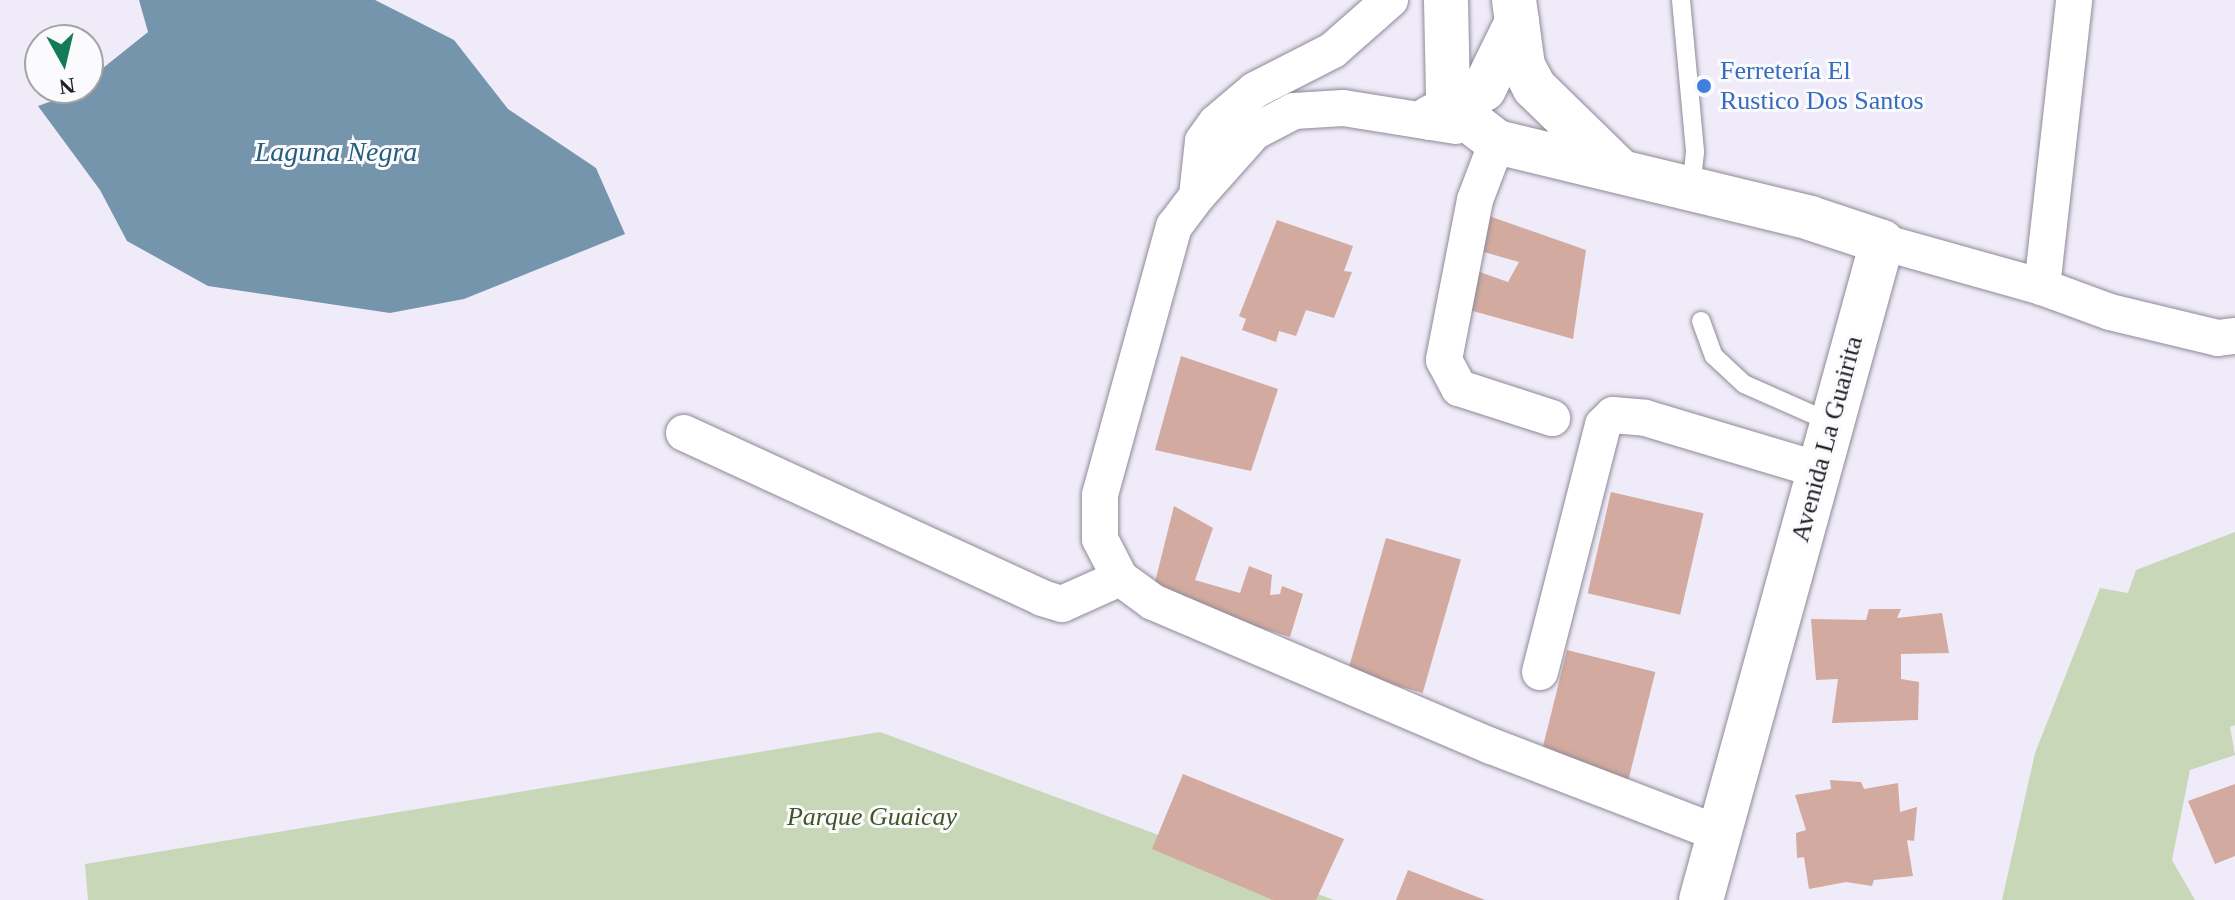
<!DOCTYPE html>
<html>
<head>
<meta charset="utf-8">
<style>
	body { margin:0 }
	#map { position:relative; width:2235px; height:900px; overflow:hidden; background:#f0ebf9; font-family:Georgia,serif }
	div>[style] { position:absolute }
	.green>* { inset:0; background:#c8d7b8 }
	.water>* { inset:0; background:#7495ab }
	.building>* { inset:0; background:#d2aa9f; transform-origin:0 0 }
	.roads { filter:drop-shadow(0 0 2px #8e8a96) drop-shadow(0 0 2px #8e8a96) }
	.lane>* { height:18px; margin:-9px; padding:0 9px; transform-origin:9px; border-radius:9px; background:#fff }
	.street>* { height:36px; margin:-18px; padding:0 18px; transform-origin:18px; border-radius:18px; background:#fff }
	.secondary>* { height:44px; margin:-22px; padding:0 22px; transform-origin:22px; border-radius:22px; background:#fff }
	.dots>* { width:22px; height:22px; translate:-50% -50%; box-sizing:border-box; border:4px solid #fbfafd; border-radius:50% }
	span { translate:-50% -50%; white-space:nowrap; text-align:center; line-height:1.15; -webkit-text-stroke:6px #fbfafd; paint-order:stroke }
	.shop-label { font-size:26px; color:#366cbe }
	.left { translate:0 -50%; text-align:left }
	.street-label { font-size:26px; color:#212025 }
	.park-label { font-size:26px; color:#415623; font-style:italic }
	.water-label { font-size:28px; color:#255d7e; font-style:italic }
	.north { position:absolute; left:24px; top:24px; width:80px; height:80px; box-sizing:border-box; background:#fbfafd; border:2px solid #a4a3a7; border-radius:50%; rotate:172deg; font-size:22px; font-weight:700; line-height:32px; text-align:center; color:#212025 }
	.north::after { content:''; display:block; margin:auto; width:28px; height:36px; background:#137c56; clip-path:polygon(50% 0,100% 100%,50% 72%,0 100%) }
</style>
</head>
<body>
<div id="map">
	<div class="green">
		<div style="clip-path:polygon(2235px 532px,2235px 725px,2230px 727px,2235px 755px,2190px 770px,2172px 860px,2195px 900px,2002px 900px,2035px 753px,2100px 588px,2128px 593px,2136px 570px)"></div>
		<div style="clip-path:polygon(880px 732px,1334px 900px,88px 900px,85px 864px)"></div>
	</div>
	<div class="water">
		<div style="clip-path:polygon(139px 0,375px 0,454px 40px,508px 109px,596px 168px,625px 234px,464px 299px,390px 313px,208px 286px,127px 241px,100px 190px,38px 106px,88px 88px,88px 80px,148px 32px)"></div>
	</div>
	<div class="building">
		<div style="clip-path:polygon(1486px 215px,1586px 250px,1573px 339px,1462px 308px,1474px 270px,1508px 282px,1519px 262px,1477px 250px)"></div>
		<div style="clip-path:polygon(1277px 220px,1353px 246px,1344px 271px,1352px 272px,1334px 318px,1306px 310px,1296px 336px,1279px 331px,1276px 342px,1242px 330px,1246px 319px,1239px 316px)"></div>
		<div style="clip-path:polygon(1181px 356px,1278px 389px,1251px 471px,1155px 450px)"></div>
		<div style="left:1611px;top:492px;width:95px;height:104px;rotate:13deg"></div>
		<div style="clip-path:polygon(1174px 506px,1213px 528px,1195px 580px,1240px 593px,1249px 566px,1272px 575px,1270px 595px,1280px 594px,1282px 586px,1303px 594px,1290px 637px,1152px 594px)"></div>
		<div style="left:1386px;top:538px;width:78px;height:139px;rotate:16deg"></div>
		<div style="clip-path:polygon(1869px 609px,1901px 609px,1897px 618px,1942px 613px,1949px 653px,1901px 654px,1901px 679px,1919px 682px,1918px 720px,1832px 723px,1838px 679px,1816px 680px,1811px 619px,1866px 620px)"></div>
		<div style="left:1567px;top:650px;width:91px;height:113px;rotate:14deg"></div>
		<div style="clip-path:polygon(1183px 774px,1344px 839px,1316px 900px,1273px 900px,1152px 849px)"></div>
		<div style="clip-path:polygon(1830px 780px,1861px 782px,1864px 789px,1898px 783px,1900px 812px,1917px 807px,1914px 841px,1907px 840px,1913px 876px,1874px 880px,1872px 886px,1846px 882px,1809px 889px,1804px 857px,1797px 858px,1796px 833px,1806px 830px,1795px 795px,1831px 789px)"></div>
		<div style="clip-path:polygon(2235px 784px,2235px 856px,2215px 864px,2188px 801px)"></div>
		<div style="clip-path:polygon(1408px 870px,1485px 900px,1396px 900px)"></div>
	</div>
	<div class="roads">
		<div class="lane">
			<div style="left:1681px;top:0;width:153px;rotate:84.7deg"></div>
			<div style="left:1695px;top:152px;width:36px;rotate:96deg"></div>
			<div style="left:1701px;top:321px;width:37px;rotate:70deg"></div>
			<div style="left:1714px;top:356px;width:41px;rotate:43deg"></div>
			<div style="left:1744px;top:384px;width:96px;rotate:23.9deg"></div>
		</div>
		<div class="street">
			<div style="left:1456px;top:126px;width:114px;rotate:-170.9deg"></div>
			<div style="left:1343px;top:108px;width:49px;rotate:176.5deg"></div>
			<div style="left:1294px;top:111px;width:45px;rotate:152.3deg"></div>
			<div style="left:1254px;top:132px;width:86px;rotate:131.7deg"></div>
			<div style="left:1197px;top:196px;width:38px;rotate:127deg"></div>
			<div style="left:1174px;top:226px;width:279px;rotate:105.4deg"></div>
			<div style="left:1100px;top:495px;width:44px;rotate:90deg"></div>
			<div style="left:1100px;top:539px;width:44px;rotate:62.9deg"></div>
			<div style="left:1120px;top:578px;width:41px;rotate:36deg"></div>
			<div style="left:1153px;top:602px;width:367px;rotate:23.1deg"></div>
			<div style="left:1491px;top:746px;width:243px;rotate:21deg"></div>
			<div style="left:1497px;top:142px;width:62px;rotate:110.8deg"></div>
			<div style="left:1475px;top:200px;width:163px;rotate:101deg"></div>
			<div style="left:1444px;top:360px;width:32px;rotate:62deg"></div>
			<div style="left:1459px;top:388px;width:98px;rotate:17.9deg"></div>
			<div style="left:1197px;top:196px;width:55px;rotate:-83.8deg"></div>
			<div style="left:1203px;top:141px;width:22px;rotate:-54deg"></div>
			<div style="left:1216px;top:123px;width:51px;rotate:-40.2deg"></div>
			<div style="left:1255px;top:90px;width:88px;rotate:-27.1deg"></div>
			<div style="left:1333px;top:50px;width:76px;rotate:-41.3deg"></div>
			<div style="left:1882px;top:242px;width:166px;rotate:15.7deg"></div>
			<div style="left:2042px;top:287px;width:72px;rotate:20.2deg"></div>
			<div style="left:2110px;top:312px;width:111px;rotate:13.5deg"></div>
			<div style="left:2218px;top:338px;width:17px;rotate:-7deg"></div>
			<div style="left:2042px;top:287px;width:289px;rotate:-83.6deg"></div>
			<div style="left:684px;top:433px;width:394px;rotate:24.7deg"></div>
			<div style="left:1042px;top:598px;width:21px;rotate:17deg"></div>
			<div style="left:1062px;top:604px;width:64px;rotate:-24.1deg"></div>
			<div style="left:1540px;top:672px;width:255px;rotate:-75.7deg"></div>
			<div style="left:1603px;top:425px;width:14px;rotate:-45deg"></div>
			<div style="left:1613px;top:415px;width:32px;rotate:5deg"></div>
			<div style="left:1645px;top:418px;width:182px;rotate:16.6deg"></div>
		</div>
		<div class="secondary">
			<div style="left:1446px;top:0;width:95px;rotate:88.8deg"></div>
			<div style="left:1448px;top:95px;width:15px;rotate:67deg"></div>
			<div style="left:1454px;top:109px;width:54px;rotate:37.5deg"></div>
			<div style="left:1497px;top:142px;width:322px;rotate:13.6deg"></div>
			<div style="left:1810px;top:218px;width:76px;rotate:18.4deg"></div>
			<div style="left:1882px;top:242px;width:682px;rotate:105.38deg"></div>
			<div style="left:1514px;top:0;width:67px;rotate:82.2deg"></div>
			<div style="left:1523px;top:66px;width:24px;rotate:62deg"></div>
			<div style="left:1534px;top:87px;width:117px;rotate:44.3deg"></div>
			<div style="left:1430px;top:118px;width:61px;rotate:-28.2deg"></div>
			<div style="left:1484px;top:89px;width:75px;rotate:-63.8deg"></div>
		</div>
	</div>
	<div class="dots">
		<div style="left:1704px;top:86px;background:#3f7fe0"></div>
	</div>
	<div class="shop-label">
		<span class="left" style="left:1720px;top:86px">Ferretería El<br>Rustico Dos Santos</span>
	</div>
	<div class="street-label">
		<span style="left:1827px;top:439px;rotate:-75deg">Avenida La Guairita</span>
	</div>
	<div class="park-label">
		<span style="left:872px;top:817px">Parque Guaicay</span>
	</div>
	<div class="water-label">
		<span style="left:336px;top:152px">Laguna Negra</span>
	</div>
	<div class="north">N</div>
</div>
</body>
</html>
